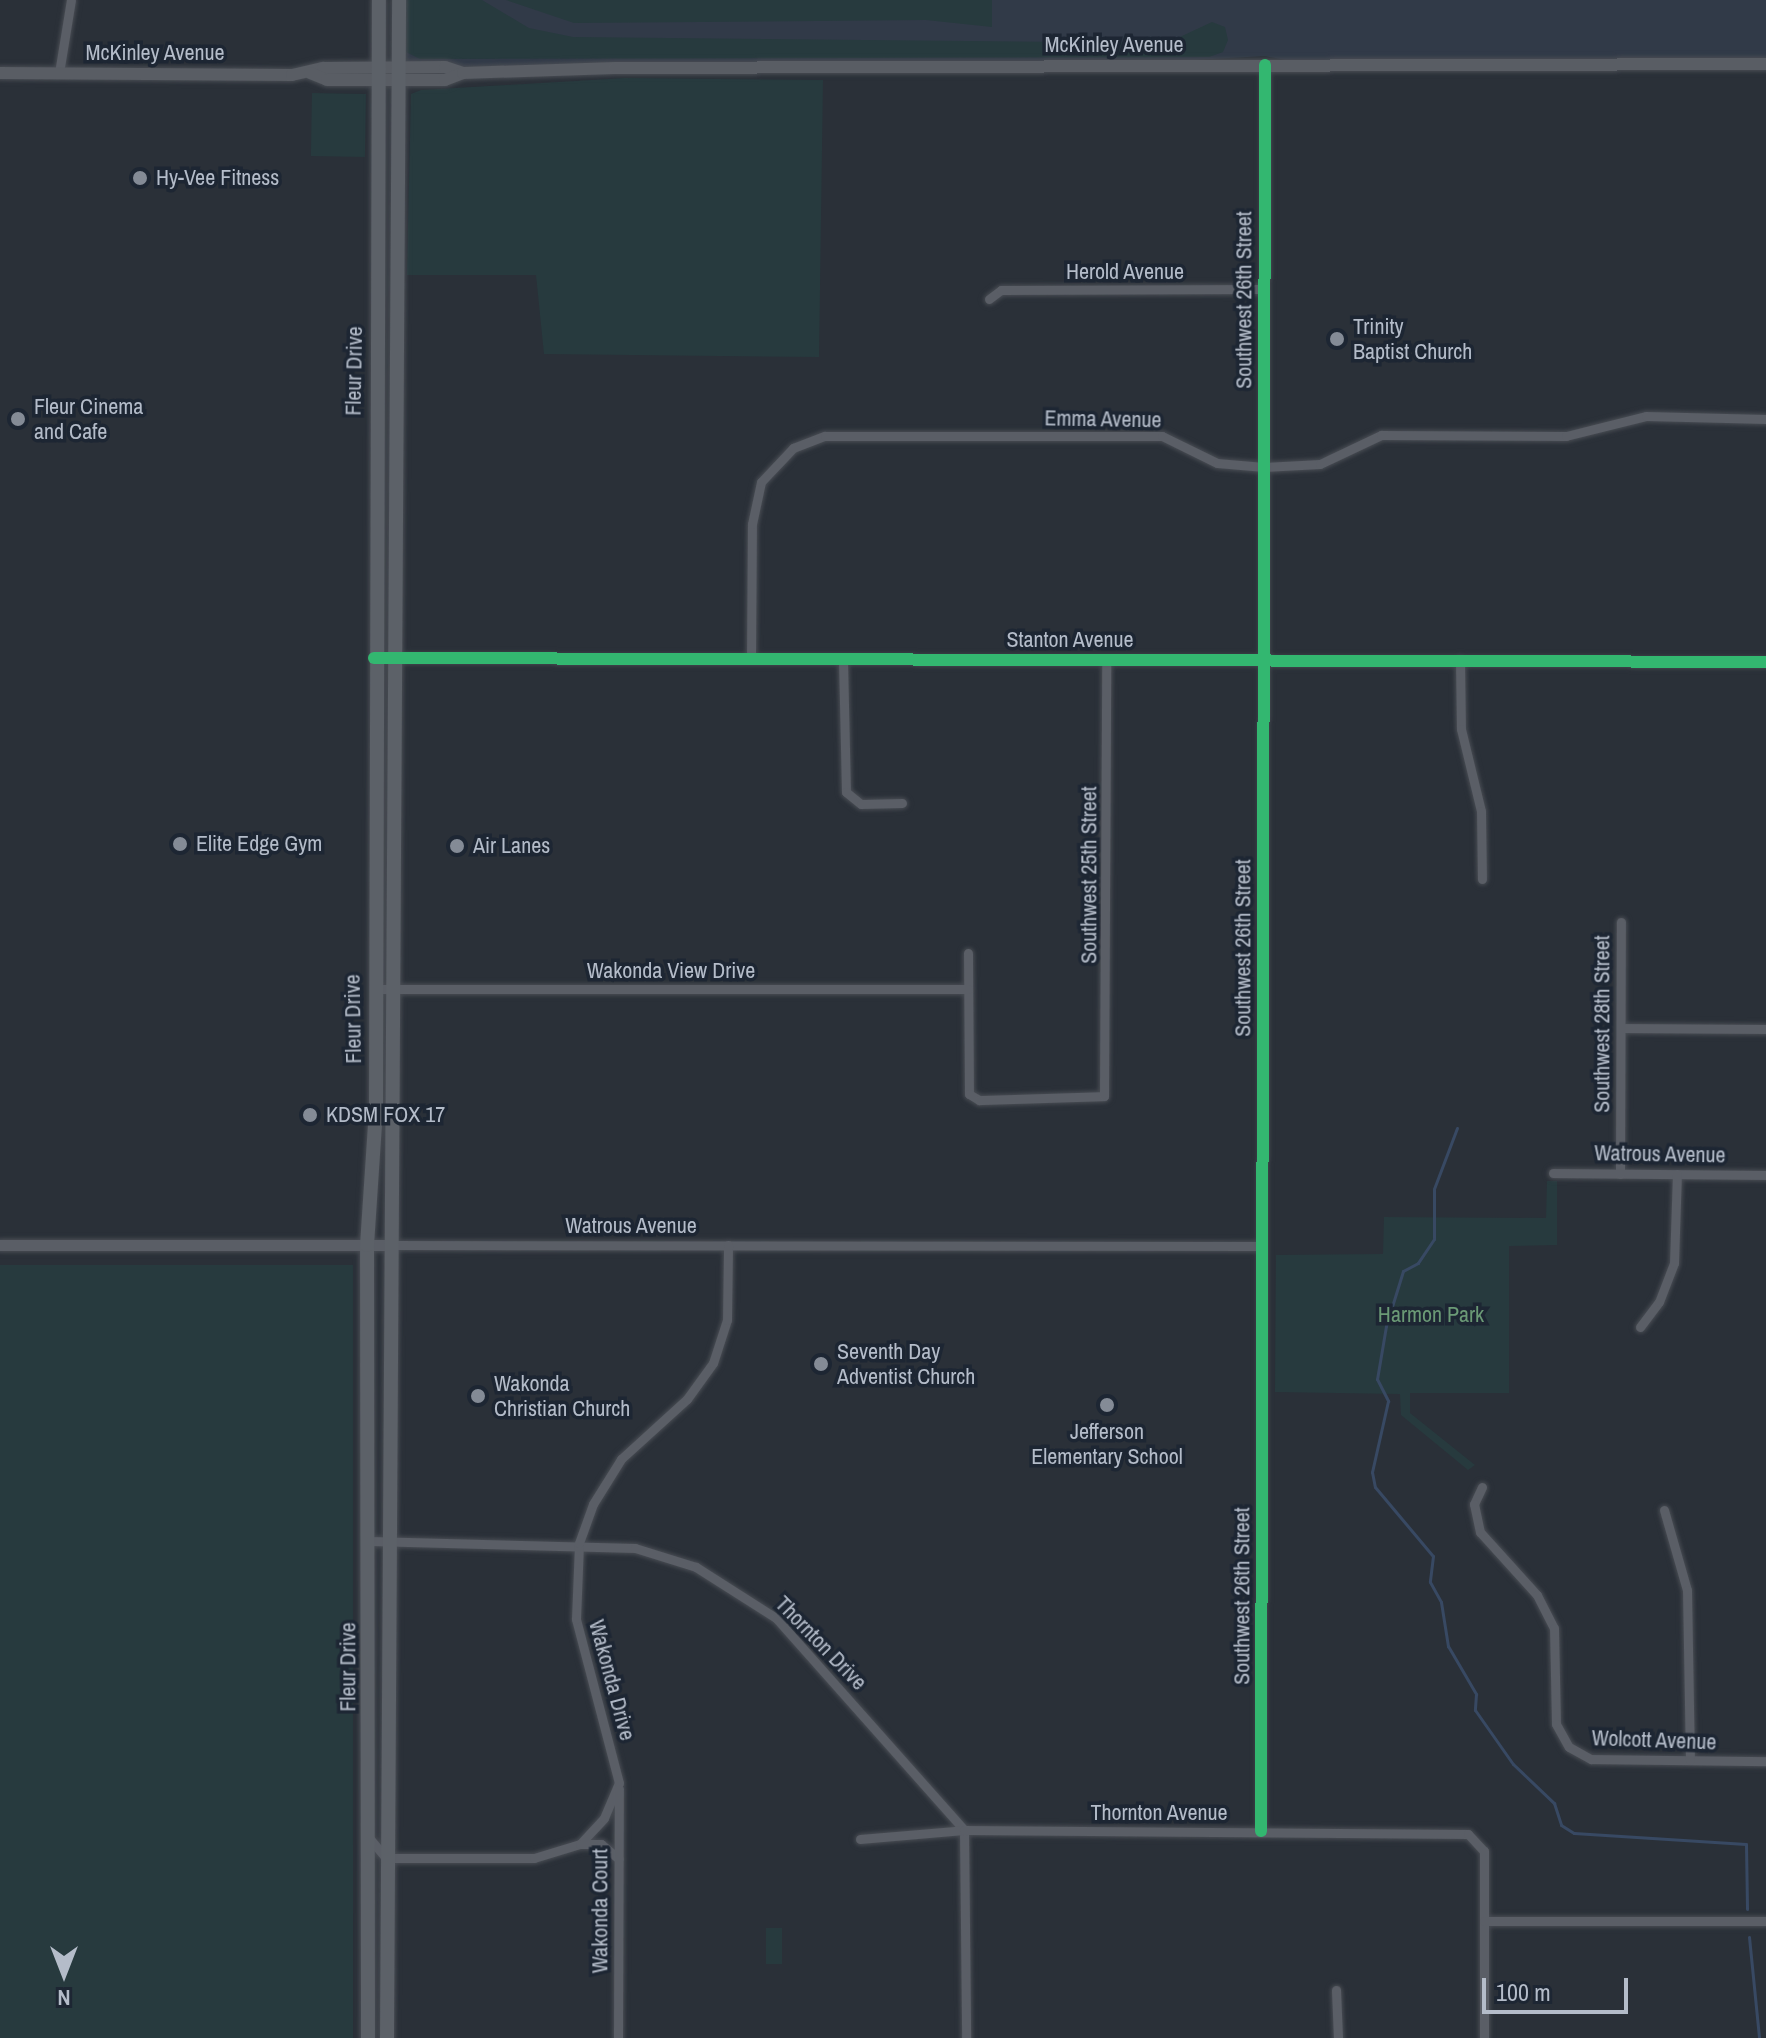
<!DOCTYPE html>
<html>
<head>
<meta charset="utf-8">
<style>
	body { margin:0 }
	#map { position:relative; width:1766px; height:2038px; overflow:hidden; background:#2a3038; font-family:"Archivo Narrow",sans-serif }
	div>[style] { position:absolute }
	.airport>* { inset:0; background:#313a48 }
	.green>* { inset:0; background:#273a3e; transform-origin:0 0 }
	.stream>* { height:3px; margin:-1.5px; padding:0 1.5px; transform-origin:1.5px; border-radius:1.5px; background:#384963 }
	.roads { filter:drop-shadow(0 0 2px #484c53) drop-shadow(0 0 2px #484c53) }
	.minor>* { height:9px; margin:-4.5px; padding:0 4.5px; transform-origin:4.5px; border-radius:4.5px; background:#5a5e66 }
	.tertiary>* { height:11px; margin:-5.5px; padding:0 5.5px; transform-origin:5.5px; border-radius:5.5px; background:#5a5e66 }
	.secondary>* { height:12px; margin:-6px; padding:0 6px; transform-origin:6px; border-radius:6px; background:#595d64 }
	.primary>* { height:14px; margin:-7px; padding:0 7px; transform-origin:7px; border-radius:7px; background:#5c6168 }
	.cycleway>* { height:12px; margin:-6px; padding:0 6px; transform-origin:6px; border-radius:6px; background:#33b770 }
	.dots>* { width:22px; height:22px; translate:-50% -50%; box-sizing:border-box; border:4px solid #1d2633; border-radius:50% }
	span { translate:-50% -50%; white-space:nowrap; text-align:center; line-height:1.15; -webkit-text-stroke:7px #1d2633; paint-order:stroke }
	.street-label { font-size:22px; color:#b4bcc9 }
	.poi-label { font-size:22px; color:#b4bcc9 }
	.left { translate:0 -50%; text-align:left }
	.park-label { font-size:22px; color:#6b9a76 }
	.north { position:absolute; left:24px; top:1934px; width:80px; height:80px; -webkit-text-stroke:6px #1d2633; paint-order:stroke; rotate:180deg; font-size:22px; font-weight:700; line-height:32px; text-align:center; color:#b4bcc9 }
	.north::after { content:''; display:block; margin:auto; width:28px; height:36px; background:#b4bcc9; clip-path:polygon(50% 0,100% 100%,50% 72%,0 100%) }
	.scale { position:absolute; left:1482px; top:1978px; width:146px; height:36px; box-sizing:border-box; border:4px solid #b4bcc9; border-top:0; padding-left:10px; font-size:24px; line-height:28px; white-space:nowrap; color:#b4bcc9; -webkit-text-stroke:6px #1d2633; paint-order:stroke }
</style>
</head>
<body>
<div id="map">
	<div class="airport">
		<div style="clip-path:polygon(399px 0,1766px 0,1766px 64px,1310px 65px,1265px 56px,1089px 66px,398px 75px)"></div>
	</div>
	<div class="green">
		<div style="clip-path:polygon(405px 0,482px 0,529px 28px,573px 37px,1167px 43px,1212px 22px,1225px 27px,1228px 40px,1223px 52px,1209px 57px,420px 59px,406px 52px)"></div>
		<div style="clip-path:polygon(506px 0,992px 0,992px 27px,926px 20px,574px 23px)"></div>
		<div style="clip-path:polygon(625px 78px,823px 80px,819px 357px,544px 354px,536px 275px,407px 275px,411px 94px,421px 90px)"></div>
		<div style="left:312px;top:93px;width:54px;height:63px;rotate:1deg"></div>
		<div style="clip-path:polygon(1547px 1181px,1557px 1181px,1557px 1245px,1509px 1246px,1509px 1393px,1410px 1393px,1410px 1413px,1475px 1465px,1468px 1470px,1401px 1415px,1400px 1394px,1275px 1392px,1276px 1255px,1383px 1254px,1384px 1217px,1546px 1218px)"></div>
		<div style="left:0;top:1265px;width:353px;height:773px"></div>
		<div style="left:766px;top:1928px;width:16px;height:36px"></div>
	</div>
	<div class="stream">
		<div style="left:1457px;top:1128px;width:65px;rotate:110.7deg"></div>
		<div style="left:1434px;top:1189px;width:50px;rotate:90deg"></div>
		<div style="left:1434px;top:1239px;width:29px;rotate:124deg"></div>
		<div style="left:1418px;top:1263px;width:17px;rotate:152deg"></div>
		<div style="left:1403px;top:1271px;width:58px;rotate:107.2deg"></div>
		<div style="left:1386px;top:1326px;width:54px;rotate:99.6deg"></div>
		<div style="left:1377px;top:1379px;width:25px;rotate:63deg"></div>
		<div style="left:1388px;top:1401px;width:73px;rotate:102.7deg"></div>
		<div style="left:1372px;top:1472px;width:15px;rotate:79deg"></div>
		<div style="left:1375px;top:1487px;width:90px;rotate:50deg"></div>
		<div style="left:1433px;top:1556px;width:26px;rotate:97deg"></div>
		<div style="left:1430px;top:1582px;width:23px;rotate:61deg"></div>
		<div style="left:1441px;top:1602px;width:45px;rotate:81deg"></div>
		<div style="left:1448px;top:1646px;width:56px;rotate:59.7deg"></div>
		<div style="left:1476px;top:1694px;width:16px;rotate:94deg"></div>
		<div style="left:1475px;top:1710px;width:66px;rotate:54.9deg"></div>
		<div style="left:1513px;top:1764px;width:57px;rotate:43.6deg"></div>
		<div style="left:1554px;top:1803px;width:23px;rotate:72deg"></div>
		<div style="left:1561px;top:1825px;width:15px;rotate:32deg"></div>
		<div style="left:1574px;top:1833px;width:172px;rotate:3.7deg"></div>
		<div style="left:1746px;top:1844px;width:65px;rotate:89.1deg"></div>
		<div style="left:1749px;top:1937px;width:101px;rotate:84.3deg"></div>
	</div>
	<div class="roads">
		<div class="minor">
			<div style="left:59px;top:73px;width:74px;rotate:-80.7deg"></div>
			<div style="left:989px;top:299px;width:15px;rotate:-37deg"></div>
			<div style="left:1001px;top:290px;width:263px;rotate:-0.2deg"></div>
			<div style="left:374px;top:658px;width:1392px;rotate:0.16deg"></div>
			<div style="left:751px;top:659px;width:135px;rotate:-89.6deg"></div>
			<div style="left:752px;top:524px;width:43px;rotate:-77.9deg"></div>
			<div style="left:761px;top:482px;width:47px;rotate:-46.7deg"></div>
			<div style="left:793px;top:448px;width:34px;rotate:-21deg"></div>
			<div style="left:825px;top:436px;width:337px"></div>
			<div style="left:1162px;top:436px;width:61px;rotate:26.1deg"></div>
			<div style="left:1217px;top:463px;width:47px;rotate:4.9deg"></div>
			<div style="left:1264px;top:467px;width:56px;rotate:-3.1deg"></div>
			<div style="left:1320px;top:464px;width:68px;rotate:-25.4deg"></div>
			<div style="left:1381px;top:435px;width:185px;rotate:0.3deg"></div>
			<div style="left:1566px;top:436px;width:82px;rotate:-14deg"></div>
			<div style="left:1646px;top:416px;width:120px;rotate:1.4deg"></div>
			<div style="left:843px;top:660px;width:132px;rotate:88.7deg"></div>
			<div style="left:846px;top:792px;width:19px;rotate:39deg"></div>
			<div style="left:861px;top:804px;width:41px;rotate:-1.4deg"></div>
			<div style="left:1460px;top:660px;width:69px;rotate:89.2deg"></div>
			<div style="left:1461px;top:729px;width:84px;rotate:76.3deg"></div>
			<div style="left:1481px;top:811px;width:68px;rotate:89.2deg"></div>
			<div style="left:968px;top:953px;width:141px;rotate:89.6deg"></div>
			<div style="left:969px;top:1094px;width:12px;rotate:31deg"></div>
			<div style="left:979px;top:1100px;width:125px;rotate:-1.8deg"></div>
			<div style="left:1104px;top:1096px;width:435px;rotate:-89.7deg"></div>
			<div style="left:374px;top:989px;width:594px"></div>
			<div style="left:1621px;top:1028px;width:145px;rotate:0.4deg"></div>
			<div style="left:1553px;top:1173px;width:213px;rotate:0.5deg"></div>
			<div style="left:1620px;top:1174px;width:252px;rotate:-89.8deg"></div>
			<div style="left:391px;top:1245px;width:871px;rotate:0.07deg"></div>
			<div style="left:1640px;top:1327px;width:31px;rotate:-53deg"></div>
			<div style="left:1659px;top:1302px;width:42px;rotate:-69deg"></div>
			<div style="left:1674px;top:1263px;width:89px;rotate:-88.1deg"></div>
			<div style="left:1482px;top:1487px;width:19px;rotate:115deg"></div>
			<div style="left:1474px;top:1504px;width:29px;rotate:78deg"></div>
			<div style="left:1480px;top:1532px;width:85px;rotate:47.9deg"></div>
			<div style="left:1537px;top:1595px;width:37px;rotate:63deg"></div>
			<div style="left:1554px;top:1628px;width:96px;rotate:88.8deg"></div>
			<div style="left:1556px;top:1724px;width:26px;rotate:61deg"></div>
			<div style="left:1569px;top:1747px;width:25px;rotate:29deg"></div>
			<div style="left:1591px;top:1759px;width:175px;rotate:0.7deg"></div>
			<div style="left:1664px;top:1510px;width:83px;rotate:74deg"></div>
			<div style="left:1687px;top:1590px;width:170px;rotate:89deg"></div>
			<div style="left:370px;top:1541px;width:265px;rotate:1.5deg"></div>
			<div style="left:635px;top:1548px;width:64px;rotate:17.3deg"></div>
			<div style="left:696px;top:1567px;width:95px;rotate:32.5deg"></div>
			<div style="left:776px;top:1618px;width:283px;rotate:48.4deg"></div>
			<div style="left:964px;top:1830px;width:208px;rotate:89.4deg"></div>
			<div style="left:1261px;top:1831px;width:1766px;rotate:-89.87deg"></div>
			<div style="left:370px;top:1839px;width:25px;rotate:50deg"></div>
			<div style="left:386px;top:1858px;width:148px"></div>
			<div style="left:534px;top:1858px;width:48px;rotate:-16.9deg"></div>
			<div style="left:580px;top:1844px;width:35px;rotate:-47deg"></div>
			<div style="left:604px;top:1818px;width:38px;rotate:-67deg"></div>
			<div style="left:619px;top:1783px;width:170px;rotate:-104.7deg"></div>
			<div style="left:576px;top:1619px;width:76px;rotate:-87.7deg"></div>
			<div style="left:579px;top:1543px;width:41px;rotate:-70.3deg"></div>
			<div style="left:593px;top:1504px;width:53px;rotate:-58.1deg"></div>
			<div style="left:621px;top:1459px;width:89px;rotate:-42.3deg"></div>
			<div style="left:687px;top:1399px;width:44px;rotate:-54.2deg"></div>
			<div style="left:713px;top:1363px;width:45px;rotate:-72deg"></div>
			<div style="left:727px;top:1320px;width:75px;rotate:-89.2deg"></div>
			<div style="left:860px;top:1839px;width:104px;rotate:-4.9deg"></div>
			<div style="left:964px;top:1830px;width:504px;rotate:0.45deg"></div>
			<div style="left:1468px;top:1834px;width:23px;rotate:47deg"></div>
			<div style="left:1484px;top:1851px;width:187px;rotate:90deg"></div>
			<div style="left:580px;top:1844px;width:21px"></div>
			<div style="left:601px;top:1844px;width:23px;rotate:40deg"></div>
			<div style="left:1484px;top:1921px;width:282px"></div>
			<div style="left:1336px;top:1990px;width:48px;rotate:87.6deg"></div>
			<div style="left:618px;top:2038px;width:249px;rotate:-89.8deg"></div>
		</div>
		<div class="tertiary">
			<div style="left:0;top:1245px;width:391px"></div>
		</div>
		<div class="secondary">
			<div style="left:0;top:73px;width:292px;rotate:0.4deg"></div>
			<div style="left:292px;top:75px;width:32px;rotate:-13deg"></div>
			<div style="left:323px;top:68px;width:122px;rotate:-0.5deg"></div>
			<div style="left:445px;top:67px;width:19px;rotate:18deg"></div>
			<div style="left:310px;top:73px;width:18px;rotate:22deg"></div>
			<div style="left:327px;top:80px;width:118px"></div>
			<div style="left:445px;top:80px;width:19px;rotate:-21deg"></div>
			<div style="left:463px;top:73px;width:152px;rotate:-1.9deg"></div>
			<div style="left:615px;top:68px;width:1151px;rotate:-0.2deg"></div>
		</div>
		<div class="primary">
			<div style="left:368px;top:2038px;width:793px;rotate:-90.07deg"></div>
			<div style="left:367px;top:1245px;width:135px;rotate:-86.2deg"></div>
			<div style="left:376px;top:1110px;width:1110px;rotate:-89.85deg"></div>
			<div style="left:387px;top:2038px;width:2038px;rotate:-89.66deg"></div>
		</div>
	</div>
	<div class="cycleway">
		<div style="left:374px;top:658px;width:1392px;rotate:0.16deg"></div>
		<div style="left:1261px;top:1831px;width:1766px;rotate:-89.87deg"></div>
	</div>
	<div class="dots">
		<div style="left:140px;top:178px;background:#848b96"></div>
		<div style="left:1337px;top:339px;background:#848b96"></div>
		<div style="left:18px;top:419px;background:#848b96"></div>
		<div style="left:180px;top:844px;background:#848b96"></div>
		<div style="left:457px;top:846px;background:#848b96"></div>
		<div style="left:310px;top:1115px;background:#848b96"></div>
		<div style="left:821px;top:1364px;background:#848b96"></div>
		<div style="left:478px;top:1396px;background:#848b96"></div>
		<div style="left:1107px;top:1405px;background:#848b96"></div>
	</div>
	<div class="street-label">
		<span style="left:1114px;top:45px">McKinley Avenue</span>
		<span style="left:155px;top:53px">McKinley Avenue</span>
		<span style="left:1125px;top:272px">Herold Avenue</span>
		<span style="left:1244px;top:300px;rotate:-90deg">Southwest 26th Street</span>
		<span style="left:354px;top:371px;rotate:-89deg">Fleur Drive</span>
		<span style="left:1103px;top:419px;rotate:1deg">Emma Avenue</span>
		<span style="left:1070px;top:640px">Stanton Avenue</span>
		<span style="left:1089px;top:875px;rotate:-90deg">Southwest 25th Street</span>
		<span style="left:1243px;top:948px;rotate:-90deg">Southwest 26th Street</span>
		<span style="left:671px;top:971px">Wakonda View Drive</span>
		<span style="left:353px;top:1019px;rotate:-91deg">Fleur Drive</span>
		<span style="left:1602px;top:1024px;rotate:-90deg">Southwest 28th Street</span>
		<span style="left:1660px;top:1154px;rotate:1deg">Watrous Avenue</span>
		<span style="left:631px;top:1226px">Watrous Avenue</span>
		<span style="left:1242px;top:1596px;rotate:-90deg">Southwest 26th Street</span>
		<span style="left:821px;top:1643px;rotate:46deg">Thornton Drive</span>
		<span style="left:348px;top:1667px;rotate:-90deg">Fleur Drive</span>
		<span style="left:612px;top:1680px;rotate:75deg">Wakonda Drive</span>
		<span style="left:1654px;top:1740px;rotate:2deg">Wolcott Avenue</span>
		<span style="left:1159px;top:1813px">Thornton Avenue</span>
		<span style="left:600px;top:1911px;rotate:-90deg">Wakonda Court</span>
	</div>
	<div class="poi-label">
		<span class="left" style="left:156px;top:178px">Hy-Vee Fitness</span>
		<span class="left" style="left:1353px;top:339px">Trinity<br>Baptist Church</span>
		<span class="left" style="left:34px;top:419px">Fleur Cinema<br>and Cafe</span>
		<span class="left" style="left:196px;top:844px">Elite Edge Gym</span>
		<span class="left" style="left:473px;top:846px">Air Lanes</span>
		<span class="left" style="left:326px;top:1115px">KDSM FOX 17</span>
		<span class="left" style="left:837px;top:1364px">Seventh Day<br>Adventist Church</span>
		<span class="left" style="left:494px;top:1396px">Wakonda<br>Christian Church</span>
		<span style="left:1107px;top:1444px">Jefferson<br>Elementary School</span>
	</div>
	<div class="park-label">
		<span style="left:1431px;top:1315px">Harmon Park</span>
	</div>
	<div class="north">N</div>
	<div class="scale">100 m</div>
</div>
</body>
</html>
